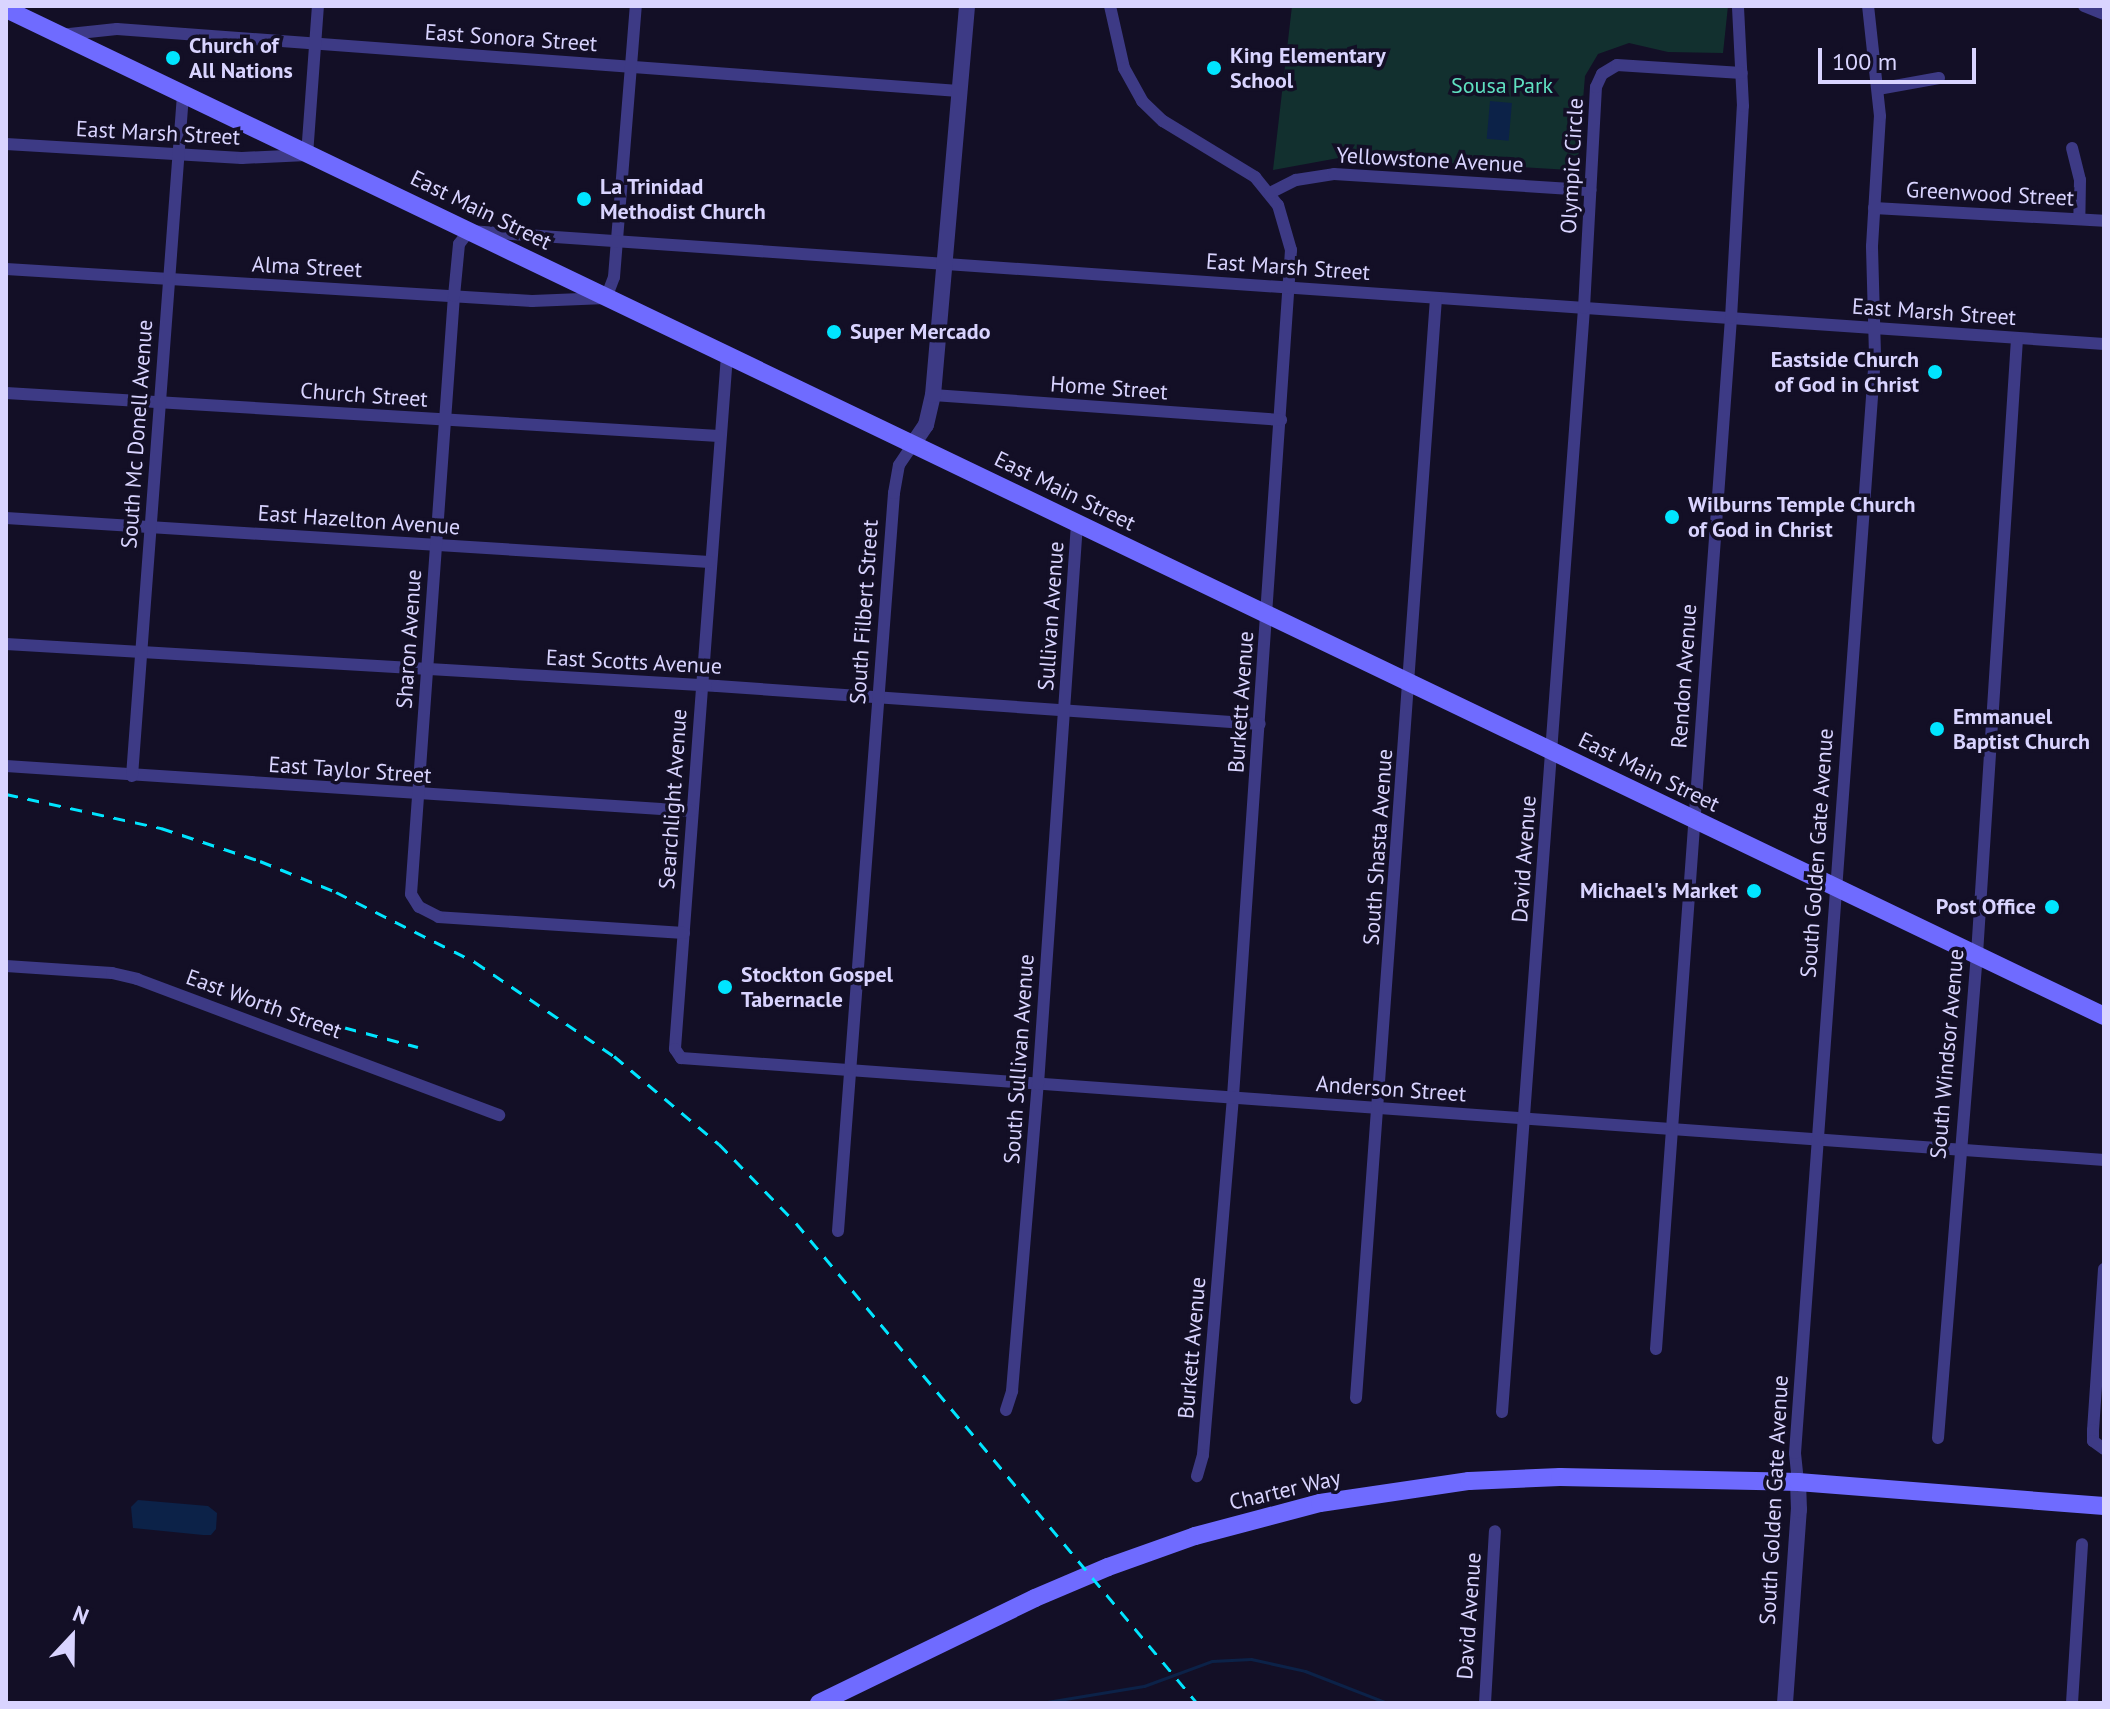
<!DOCTYPE html>
<html>
<head>
<meta charset="utf-8">
<style>
	body { margin:0 }
	#map { position:relative; width:2110px; height:1709px; overflow:hidden; background:#130f26; font-family:"PT Sans",sans-serif }
	div>[style] { position:absolute }
	.green>* { inset:0; background:#12302f }
	.water>* { inset:0; background:#0c2248; transform-origin:0 0 }
	.stream>* { height:3px; margin:-1.5px; padding:0 1.5px; transform-origin:1.5px; border-radius:1.5px; background:#0c2248 }
	.minor>* { height:12px; margin:-6px; padding:0 6px; transform-origin:6px; border-radius:6px; background:#3d3a85 }
	.tertiary>* { height:16px; margin:-8px; padding:0 8px; transform-origin:8px; border-radius:8px; background:#3d3a85 }
	.secondary>* { height:18px; margin:-9px; padding:0 9px; transform-origin:9px; border-radius:9px; background:#6f6bff }
	.rail>* { height:3px; margin-top:-1.5px; transform-origin:0; background:repeating-linear-gradient(90deg,#00e5ff 0 12px,transparent 0 22px) }
	.dots>* { width:22px; height:22px; translate:-50% -50%; box-sizing:border-box; border:4px solid #130f26; border-radius:50% }
	span { translate:-50% -50%; white-space:nowrap; text-align:center; line-height:1.15; -webkit-text-stroke:7px #130f26; paint-order:stroke }
	.street-label { font-size:22px; color:#d9d4ff }
	.poi-label { font-size:22px; color:#d9d4ff; font-weight:700 }
	.left { translate:0 -50%; text-align:left }
	.right { translate:-100% -50%; text-align:right }
	.park-label { font-size:22px; color:#5fe0c0 }
	.frame { position:absolute; inset:0; border:8px solid #d9d4ff; pointer-events:none }
	.north { position:absolute; left:32px; top:1597px; width:80px; height:80px; -webkit-text-stroke:6px #130f26; paint-order:stroke; rotate:22deg; font-size:22px; font-weight:700; line-height:32px; text-align:center; color:#d9d4ff }
	.north::after { content:''; display:block; margin:auto; width:28px; height:36px; background:#d9d4ff; clip-path:polygon(50% 0,100% 100%,50% 72%,0 100%) }
	.scale { position:absolute; left:1818px; top:48px; width:158px; height:36px; box-sizing:border-box; border:4px solid #d9d4ff; border-top:0; padding-left:10px; font-size:24px; line-height:28px; white-space:nowrap; color:#d9d4ff; -webkit-text-stroke:6px #130f26; paint-order:stroke }
</style>
</head>
<body>
<div id="map">
	<div class="green">
		<div style="clip-path:polygon(1292px 6px,1728px 6px,1723px 53px,1668px 52px,1629px 43px,1598px 54px,1585px 76px,1578px 161px,1570px 170px,1344px 157px,1273px 170px)"></div>
	</div>
	<div class="water">
		<div style="left:1490px;top:101px;width:22px;height:38px;rotate:5deg"></div>
		<div style="clip-path:polygon(138px 1500px,208px 1506px,217px 1513px,216px 1529px,211px 1535px,203px 1535px,133px 1528px,131px 1507px)"></div>
	</div>
	<div class="stream">
		<div style="left:1041px;top:1703px;width:104px;rotate:-9.4deg"></div>
		<div style="left:1144px;top:1686px;width:72px;rotate:-20.2deg"></div>
		<div style="left:1212px;top:1661px;width:39px;rotate:-3deg"></div>
		<div style="left:1251px;top:1659px;width:55px;rotate:12.5deg"></div>
		<div style="left:1305px;top:1671px;width:88px;rotate:21.3deg"></div>
	</div>
	<div class="minor">
		<div style="left:1110px;top:6px;width:64px;rotate:77.3deg"></div>
		<div style="left:1124px;top:68px;width:38px;rotate:61deg"></div>
		<div style="left:1142px;top:101px;width:29px;rotate:44deg"></div>
		<div style="left:1163px;top:121px;width:108px;rotate:31.3deg"></div>
		<div style="left:1255px;top:177px;width:36px;rotate:51deg"></div>
		<div style="left:1278px;top:205px;width:47px;rotate:73.9deg"></div>
		<div style="left:1291px;top:250px;width:849px;rotate:93.92deg"></div>
		<div style="left:1233px;top:1097px;width:359px;rotate:94.8deg"></div>
		<div style="left:1203px;top:1455px;width:22px;rotate:106deg"></div>
		<div style="left:2084px;top:6px;width:22px;rotate:22deg"></div>
		<div style="left:60px;top:35px;width:57px;rotate:-6deg"></div>
		<div style="left:117px;top:29px;width:844px;rotate:4.21deg"></div>
		<div style="left:1878px;top:89px;width:62px;rotate:-10.2deg"></div>
		<div style="left:6px;top:144px;width:236px;rotate:3.4deg"></div>
		<div style="left:242px;top:158px;width:65px;rotate:-2.6deg"></div>
		<div style="left:307px;top:155px;width:149px;rotate:-85.8deg"></div>
		<div style="left:2072px;top:148px;width:33px;rotate:76deg"></div>
		<div style="left:2080px;top:180px;width:39px;rotate:91deg"></div>
		<div style="left:1270px;top:193px;width:29px;rotate:-27deg"></div>
		<div style="left:1296px;top:180px;width:38px;rotate:-9deg"></div>
		<div style="left:1334px;top:174px;width:257px;rotate:3.6deg"></div>
		<div style="left:1874px;top:208px;width:230px;rotate:3.2deg"></div>
		<div style="left:6px;top:269px;width:527px;rotate:3.48deg"></div>
		<div style="left:532px;top:301px;width:74px;rotate:-2.3deg"></div>
		<div style="left:606px;top:298px;width:22px;rotate:-69deg"></div>
		<div style="left:614px;top:277px;width:272px;rotate:-85.4deg"></div>
		<div style="left:727px;top:355px;width:696px;rotate:94.29deg"></div>
		<div style="left:675px;top:1049px;width:11px;rotate:56deg"></div>
		<div style="left:681px;top:1058px;width:1427px;rotate:4.1deg"></div>
		<div style="left:6px;top:393px;width:714px;rotate:3.45deg"></div>
		<div style="left:933px;top:395px;width:349px;rotate:4.1deg"></div>
		<div style="left:6px;top:518px;width:705px;rotate:3.58deg"></div>
		<div style="left:6px;top:644px;width:712px;rotate:3.38deg"></div>
		<div style="left:717px;top:686px;width:544px;rotate:4deg"></div>
		<div style="left:6px;top:766px;width:687px;rotate:3.75deg"></div>
		<div style="left:132px;top:776px;width:684px;rotate:-85.72deg"></div>
		<div style="left:684px;top:933px;width:246px;rotate:-176.3deg"></div>
		<div style="left:439px;top:917px;width:22px;rotate:-153deg"></div>
		<div style="left:419px;top:907px;width:15px;rotate:-122deg"></div>
		<div style="left:411px;top:894px;width:600px;rotate:-85.89deg"></div>
		<div style="left:454px;top:296px;width:52px;rotate:-84.5deg"></div>
		<div style="left:459px;top:244px;width:16px;rotate:-52deg"></div>
		<div style="left:469px;top:231px;width:1639px;rotate:3.95deg"></div>
		<div style="left:6px;top:966px;width:106px;rotate:3.8deg"></div>
		<div style="left:112px;top:973px;width:26px;rotate:13deg"></div>
		<div style="left:137px;top:979px;width:387px;rotate:20.6deg"></div>
		<div style="left:838px;top:1231px;width:740px;rotate:-85.66deg"></div>
		<div style="left:894px;top:493px;width:28px;rotate:-80deg"></div>
		<div style="left:899px;top:465px;width:25px;rotate:-56deg"></div>
		<div style="left:2104px;top:1269px;width:161px;rotate:93.9deg"></div>
		<div style="left:2093px;top:1430px;width:11px;rotate:90deg"></div>
		<div style="left:2093px;top:1441px;width:14px;rotate:36deg"></div>
		<div style="left:1656px;top:1349px;width:1034px;rotate:-85.84deg"></div>
		<div style="left:1731px;top:318px;width:212px;rotate:-86.8deg"></div>
		<div style="left:1743px;top:106px;width:100px;rotate:-92.9deg"></div>
		<div style="left:1356px;top:1398px;width:1103px;rotate:-85.84deg"></div>
		<div style="left:1006px;top:1410px;width:20px;rotate:-72deg"></div>
		<div style="left:1012px;top:1391px;width:308px;rotate:-85.2deg"></div>
		<div style="left:1038px;top:1084px;width:561px;rotate:-86.02deg"></div>
		<div style="left:1502px;top:1412px;width:1107px;rotate:-85.75deg"></div>
		<div style="left:1584px;top:308px;width:221px;rotate:-86.9deg"></div>
		<div style="left:1596px;top:87px;width:14px;rotate:-65deg"></div>
		<div style="left:1602px;top:74px;width:17px;rotate:-31deg"></div>
		<div style="left:1617px;top:65px;width:125px;rotate:3.7deg"></div>
		<div style="left:1938px;top:1438px;width:486px;rotate:-85.4deg"></div>
		<div style="left:1977px;top:954px;width:617px;rotate:-86.28deg"></div>
		<div style="left:1798px;top:1482px;width:29px;rotate:-96deg"></div>
		<div style="left:1795px;top:1453px;width:1101px;rotate:-85.83deg"></div>
		<div style="left:1875px;top:355px;width:109px;rotate:-91.6deg"></div>
		<div style="left:1872px;top:246px;width:130px;rotate:-86.5deg"></div>
		<div style="left:1880px;top:116px;width:111px;rotate:-96.2deg"></div>
		<div style="left:1485px;top:1703px;width:172px;rotate:-86.7deg"></div>
		<div style="left:2072px;top:1703px;width:159px;rotate:-86.4deg"></div>
	</div>
	<div class="tertiary">
		<div style="left:913px;top:444px;width:23px;rotate:-56deg"></div>
		<div style="left:926px;top:425px;width:31px;rotate:-77deg"></div>
		<div style="left:933px;top:395px;width:390px;rotate:-85deg"></div>
		<div style="left:1785px;top:1703px;width:194px;rotate:-85.9deg"></div>
		<div style="left:1799px;top:1510px;width:28px;rotate:-92deg"></div>
	</div>
	<div class="secondary">
		<div style="left:6px;top:9px;width:2327px;rotate:25.64deg"></div>
		<div style="left:819px;top:1703px;width:240px;rotate:-25.9deg"></div>
		<div style="left:1035px;top:1598px;width:79px;rotate:-23deg"></div>
		<div style="left:1108px;top:1567px;width:92px;rotate:-19.6deg"></div>
		<div style="left:1195px;top:1536px;width:129px;rotate:-14.8deg"></div>
		<div style="left:1320px;top:1503px;width:151px;rotate:-8.4deg"></div>
		<div style="left:1469px;top:1481px;width:91px;rotate:-2.5deg"></div>
		<div style="left:1560px;top:1477px;width:238px;rotate:1.2deg"></div>
		<div style="left:1798px;top:1482px;width:307px;rotate:4.5deg"></div>
	</div>
	<div class="rail">
		<div style="left:6px;top:794px;width:159px;rotate:12.4deg"></div>
		<div style="left:161px;top:828px;width:104px;rotate:18.4deg"></div>
		<div style="left:260px;top:861px;width:82px;rotate:22.2deg"></div>
		<div style="left:336px;top:892px;width:156px;rotate:26.7deg"></div>
		<div style="left:475px;top:962px;width:168px;rotate:34.1deg"></div>
		<div style="left:614px;top:1056px;width:137px;rotate:40deg"></div>
		<div style="left:719px;top:1144px;width:110px;rotate:45.7deg"></div>
		<div style="left:796px;top:1223px;width:625px;rotate:50.12deg"></div>
		<div style="left:302px;top:1016px;width:120px;rotate:15deg"></div>
	</div>
	<div class="dots">
		<div style="left:173px;top:58px;background:#00e5ff"></div>
		<div style="left:1214px;top:68px;background:#00e5ff"></div>
		<div style="left:584px;top:199px;background:#00e5ff"></div>
		<div style="left:834px;top:332px;background:#00e5ff"></div>
		<div style="left:1935px;top:372px;background:#00e5ff"></div>
		<div style="left:1672px;top:517px;background:#00e5ff"></div>
		<div style="left:1937px;top:729px;background:#00e5ff"></div>
		<div style="left:1754px;top:891px;background:#00e5ff"></div>
		<div style="left:2052px;top:907px;background:#00e5ff"></div>
		<div style="left:725px;top:987px;background:#00e5ff"></div>
	</div>
	<div class="street-label">
		<span style="left:511px;top:38px;rotate:4deg">East Sonora Street</span>
		<span style="left:158px;top:133px;rotate:3deg">East Marsh Street</span>
		<span style="left:1430px;top:160px;rotate:3deg">Yellowstone Avenue</span>
		<span style="left:1572px;top:166px;rotate:-87deg">Olympic Circle</span>
		<span style="left:1990px;top:194px;rotate:3deg">Greenwood Street</span>
		<span style="left:481px;top:210px;rotate:26deg">East Main Street</span>
		<span style="left:307px;top:267px;rotate:3deg">Alma Street</span>
		<span style="left:1288px;top:267px;rotate:4deg">East Marsh Street</span>
		<span style="left:1934px;top:312px;rotate:4deg">East Marsh Street</span>
		<span style="left:1109px;top:388px;rotate:4deg">Home Street</span>
		<span style="left:364px;top:395px;rotate:4deg">Church Street</span>
		<span style="left:137px;top:434px;rotate:-86deg">South Mc Donell Avenue</span>
		<span style="left:1065px;top:491px;rotate:26deg">East Main Street</span>
		<span style="left:359px;top:520px;rotate:4deg">East Hazelton Avenue</span>
		<span style="left:864px;top:612px;rotate:-86deg">South Filbert Street</span>
		<span style="left:1051px;top:616px;rotate:-86deg">Sullivan Avenue</span>
		<span style="left:409px;top:639px;rotate:-86deg">Sharon Avenue</span>
		<span style="left:634px;top:662px;rotate:3deg">East Scotts Avenue</span>
		<span style="left:1684px;top:676px;rotate:-86deg">Rendon Avenue</span>
		<span style="left:1241px;top:702px;rotate:-86deg">Burkett Avenue</span>
		<span style="left:350px;top:770px;rotate:4deg">East Taylor Street</span>
		<span style="left:1649px;top:772px;rotate:26deg">East Main Street</span>
		<span style="left:673px;top:799px;rotate:-86deg">Searchlight Avenue</span>
		<span style="left:1378px;top:847px;rotate:-86deg">South Shasta Avenue</span>
		<span style="left:1817px;top:853px;rotate:-86deg">South Golden Gate Avenue</span>
		<span style="left:1524px;top:859px;rotate:-86deg">David Avenue</span>
		<span style="left:264px;top:1004px;rotate:20deg">East Worth Street</span>
		<span style="left:1947px;top:1054px;rotate:-85deg">South Windsor Avenue</span>
		<span style="left:1019px;top:1059px;rotate:-86deg">South Sullivan Avenue</span>
		<span style="left:1391px;top:1089px;rotate:4deg">Anderson Street</span>
		<span style="left:1192px;top:1348px;rotate:-85deg">Burkett Avenue</span>
		<span style="left:1285px;top:1490px;rotate:-13deg">Charter Way</span>
		<span style="left:1774px;top:1500px;rotate:-87deg">South Golden Gate Avenue</span>
		<span style="left:1469px;top:1616px;rotate:-86deg">David Avenue</span>
	</div>
	<div class="poi-label">
		<span class="left" style="left:189px;top:58px">Church of<br>All Nations</span>
		<span class="left" style="left:1230px;top:68px">King Elementary<br>School</span>
		<span class="left" style="left:600px;top:199px">La Trinidad<br>Methodist Church</span>
		<span class="left" style="left:850px;top:332px">Super Mercado</span>
		<span class="right" style="left:1919px;top:372px">Eastside Church<br>of God in Christ</span>
		<span class="left" style="left:1688px;top:517px">Wilburns Temple Church<br>of God in Christ</span>
		<span class="left" style="left:1953px;top:729px">Emmanuel<br>Baptist Church</span>
		<span class="right" style="left:1738px;top:891px">Michael's Market</span>
		<span class="right" style="left:2036px;top:907px">Post Office</span>
		<span class="left" style="left:741px;top:987px">Stockton Gospel<br>Tabernacle</span>
	</div>
	<div class="park-label">
		<span style="left:1502px;top:86px">Sousa Park</span>
	</div>
	<div class="frame"></div>
	<div class="north">N</div>
	<div class="scale">100 m</div>
</div>
</body>
</html>
